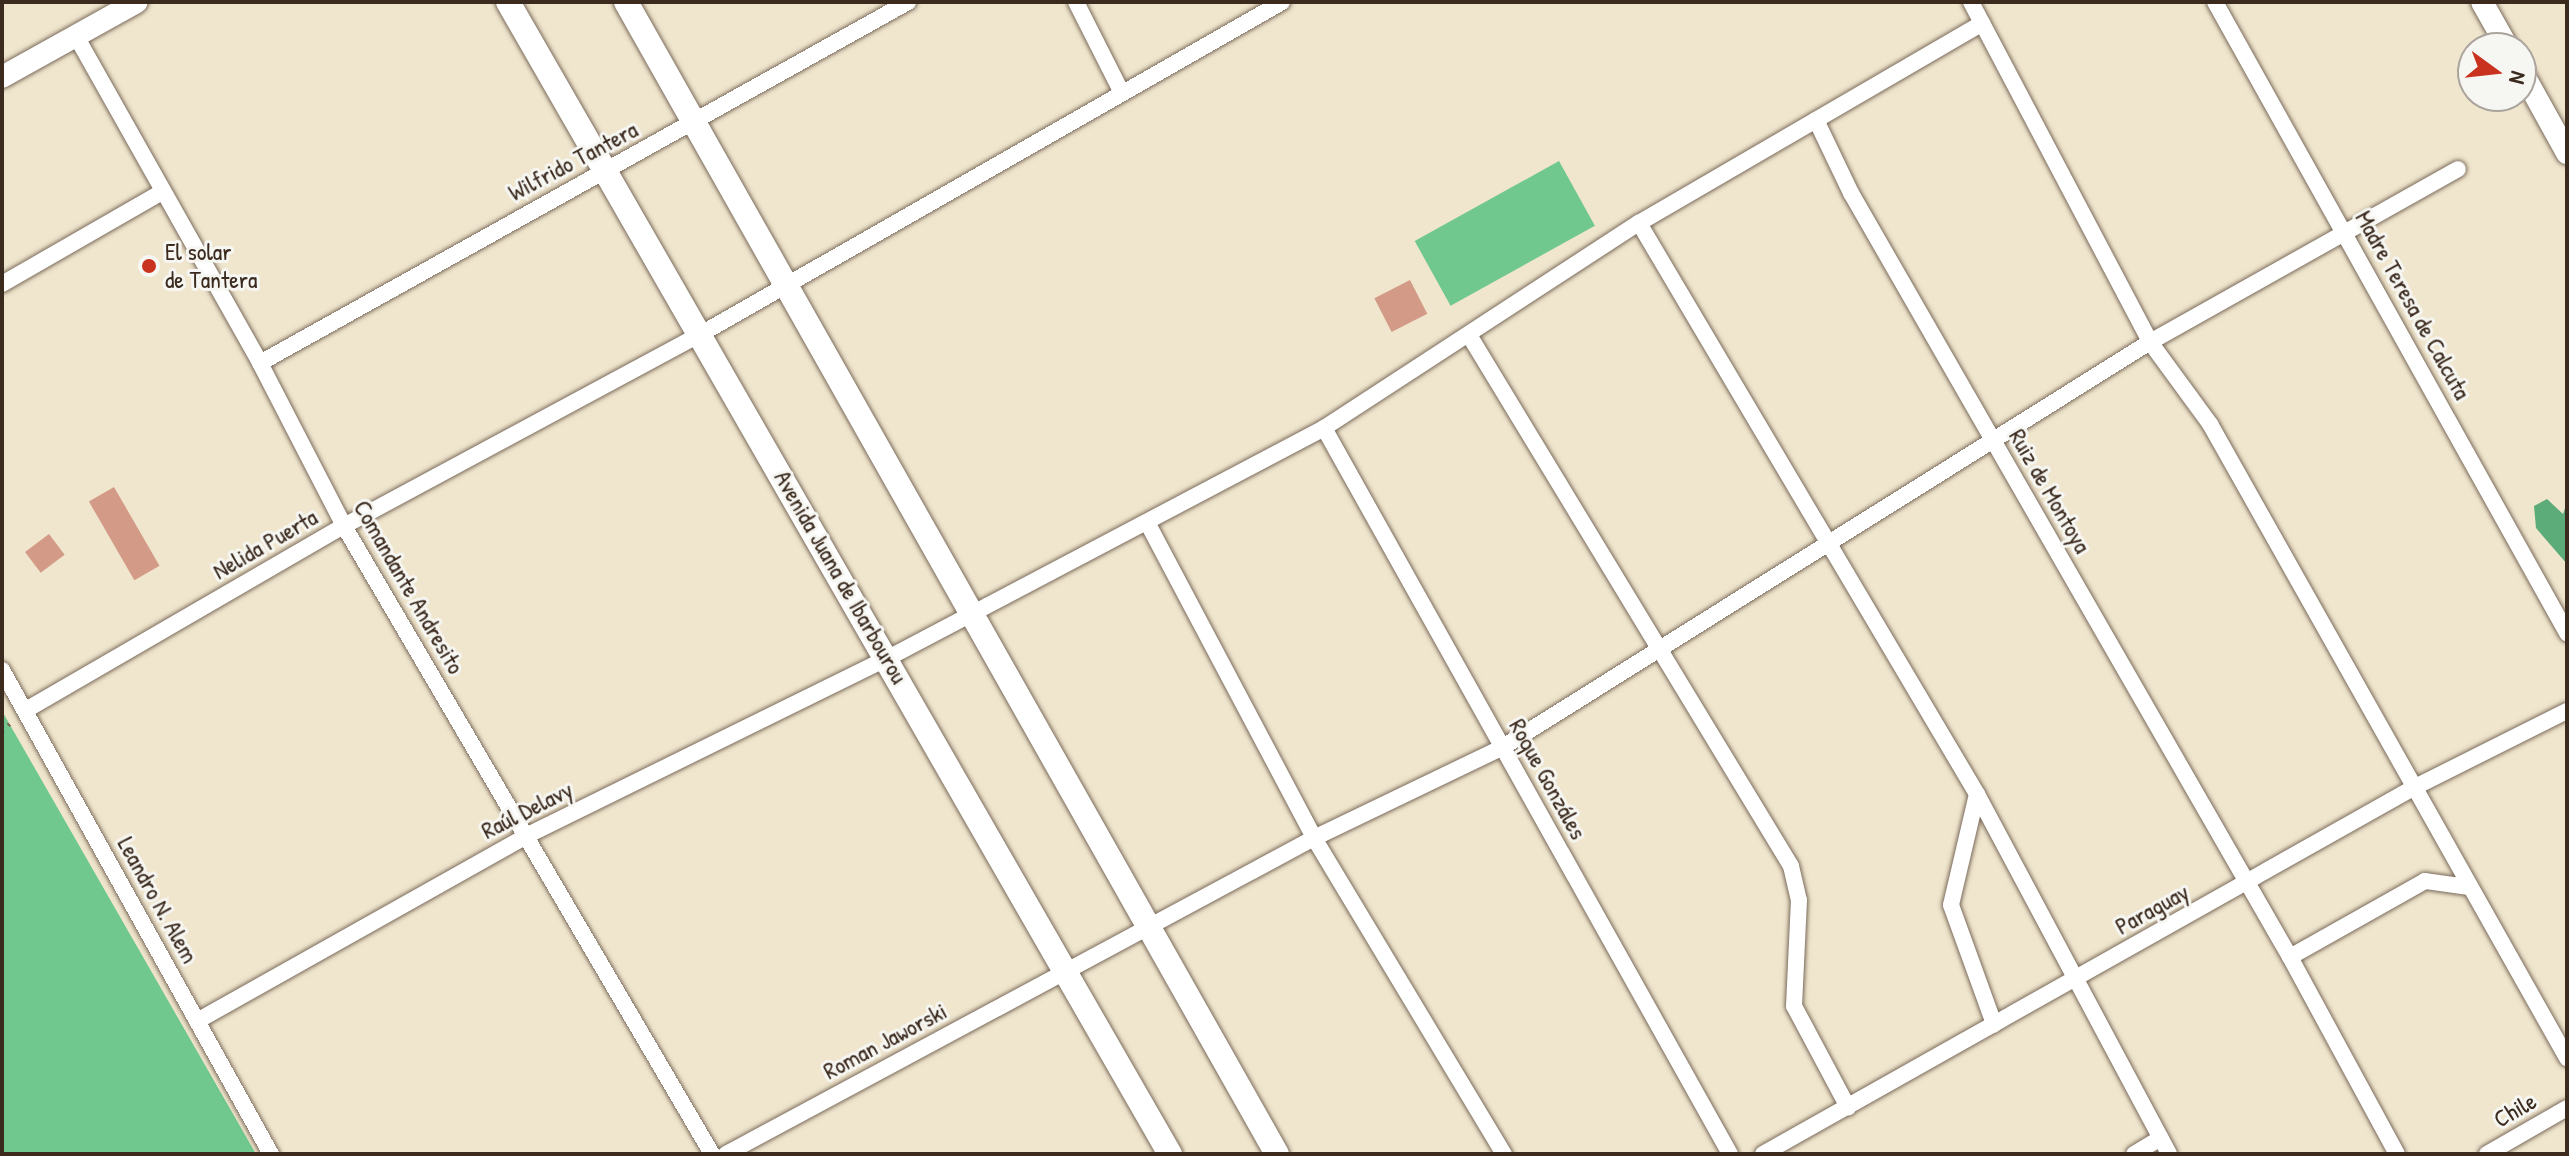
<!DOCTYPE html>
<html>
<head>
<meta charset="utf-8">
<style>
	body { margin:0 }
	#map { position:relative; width:2569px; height:1156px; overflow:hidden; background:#f0e5cd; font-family:"Patrick Hand",sans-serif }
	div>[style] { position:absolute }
	.green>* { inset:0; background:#70c88e; transform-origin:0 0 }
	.forest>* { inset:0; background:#5cac79 }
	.building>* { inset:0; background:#d39b87; transform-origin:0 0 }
	.path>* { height:4px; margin-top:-2px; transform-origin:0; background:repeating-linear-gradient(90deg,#7a6b5b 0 2px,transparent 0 8px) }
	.roads { filter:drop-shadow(0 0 2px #7a6b5b) drop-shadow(0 0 2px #7a6b5b) }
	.minor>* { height:16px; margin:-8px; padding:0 8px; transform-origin:8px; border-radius:8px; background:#fff }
	.tertiary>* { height:22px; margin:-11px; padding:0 11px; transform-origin:11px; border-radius:11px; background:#fff }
	.secondary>* { height:24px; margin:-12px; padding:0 12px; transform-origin:12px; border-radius:12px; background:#fff }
	.dots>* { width:22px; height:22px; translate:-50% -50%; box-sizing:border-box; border:4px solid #f6f6f2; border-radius:50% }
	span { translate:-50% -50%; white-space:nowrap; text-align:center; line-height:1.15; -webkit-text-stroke:6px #f6f6f2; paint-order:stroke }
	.street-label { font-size:24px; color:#3b2a1e }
	.poi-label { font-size:24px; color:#3b2a1e }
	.left { translate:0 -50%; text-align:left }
	.frame { position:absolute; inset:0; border:4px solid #3b2a1e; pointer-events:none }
	.north { position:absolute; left:2457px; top:32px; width:80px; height:80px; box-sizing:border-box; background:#f6f6f2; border:2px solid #aba49d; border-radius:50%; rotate:105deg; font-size:22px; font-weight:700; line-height:32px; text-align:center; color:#3b2a1e }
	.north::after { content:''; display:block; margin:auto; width:28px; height:36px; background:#c8321e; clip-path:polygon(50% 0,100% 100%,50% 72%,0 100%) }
</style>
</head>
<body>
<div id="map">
	<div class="green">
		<div style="left:1559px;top:161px;width:74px;height:165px;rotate:61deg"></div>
		<div style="clip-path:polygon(2px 711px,256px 1154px,2px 1154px)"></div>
	</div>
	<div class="forest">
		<div style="clip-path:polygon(2547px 499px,2563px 514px,2567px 502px,2567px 564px,2536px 528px,2534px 506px)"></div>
	</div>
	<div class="building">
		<div style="left:1410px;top:280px;width:38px;height:40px;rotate:63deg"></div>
		<div style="left:114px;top:487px;width:91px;height:29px;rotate:60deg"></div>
		<div style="left:49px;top:534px;width:26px;height:30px;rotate:53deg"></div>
	</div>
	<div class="path">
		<div style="left:2px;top:731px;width:13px;rotate:-42deg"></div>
	</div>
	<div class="roads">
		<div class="minor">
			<div style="left:1076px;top:2px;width:102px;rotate:63.2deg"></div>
			<div style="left:1971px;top:2px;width:384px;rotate:62.2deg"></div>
			<div style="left:2150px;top:342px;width:102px;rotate:53.8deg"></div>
			<div style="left:2210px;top:424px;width:728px;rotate:60.62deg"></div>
			<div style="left:2215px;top:2px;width:723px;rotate:60.85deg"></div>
			<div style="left:76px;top:36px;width:375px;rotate:60.6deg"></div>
			<div style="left:260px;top:363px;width:183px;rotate:62.7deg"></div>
			<div style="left:344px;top:526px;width:728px;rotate:59.63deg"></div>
			<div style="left:1816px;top:120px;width:81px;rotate:64.4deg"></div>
			<div style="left:1851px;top:193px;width:881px;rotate:60.12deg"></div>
			<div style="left:2290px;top:957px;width:224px;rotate:61.5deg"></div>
			<div style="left:1639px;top:223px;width:664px;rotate:59.38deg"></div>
			<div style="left:1977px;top:794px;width:408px;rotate:61.9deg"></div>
			<div style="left:2px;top:284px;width:185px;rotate:-29.9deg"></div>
			<div style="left:1469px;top:335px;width:621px;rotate:58.77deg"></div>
			<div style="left:1791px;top:866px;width:35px;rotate:77deg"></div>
			<div style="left:1799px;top:900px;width:106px;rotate:92.7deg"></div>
			<div style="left:1794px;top:1006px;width:115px;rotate:61.9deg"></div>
			<div style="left:260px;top:363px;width:742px;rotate:-29.12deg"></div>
			<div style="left:1324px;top:428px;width:832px;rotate:60.78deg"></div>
			<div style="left:1148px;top:524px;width:355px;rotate:62.1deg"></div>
			<div style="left:1314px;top:838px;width:369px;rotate:59deg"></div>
			<div style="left:2px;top:670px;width:554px;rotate:60.94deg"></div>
			<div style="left:26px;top:710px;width:367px;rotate:-30.1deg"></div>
			<div style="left:344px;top:526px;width:405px;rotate:-28.3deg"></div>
			<div style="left:701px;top:334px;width:669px;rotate:-29.74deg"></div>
			<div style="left:1977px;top:794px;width:114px;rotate:103.2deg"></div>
			<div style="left:1951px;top:905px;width:127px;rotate:70.1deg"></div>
			<div style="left:2290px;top:957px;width:155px;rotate:-29.4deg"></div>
			<div style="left:2425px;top:881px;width:44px;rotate:7.8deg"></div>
			<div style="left:197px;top:1021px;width:377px;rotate:-29.3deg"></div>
			<div style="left:526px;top:836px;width:403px;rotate:-26.2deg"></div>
			<div style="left:888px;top:658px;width:493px;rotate:-27.8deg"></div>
			<div style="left:1324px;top:428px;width:376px;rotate:-33.1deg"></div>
			<div style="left:1639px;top:223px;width:397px;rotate:-30.2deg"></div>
			<div style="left:726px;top:1154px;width:668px;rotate:-28.25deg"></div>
			<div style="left:1314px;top:838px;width:210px;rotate:-25.7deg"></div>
			<div style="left:1503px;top:747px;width:763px;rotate:-32.05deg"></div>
			<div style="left:2150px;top:342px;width:353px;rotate:-29.3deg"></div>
			<div style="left:1763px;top:1154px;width:746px;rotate:-29.38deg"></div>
			<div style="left:2413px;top:788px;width:172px;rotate:-26.6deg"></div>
			<div style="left:2134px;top:1154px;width:31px;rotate:-31deg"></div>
			<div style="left:2487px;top:1154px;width:92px;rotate:-29.9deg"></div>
		</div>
		<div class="tertiary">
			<div style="left:2482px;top:2px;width:53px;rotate:60.5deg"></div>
			<div style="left:2521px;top:70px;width:95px;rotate:61deg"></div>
			<div style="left:2px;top:77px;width:154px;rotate:-29.1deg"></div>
		</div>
		<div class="secondary">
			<div style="left:508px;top:2px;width:1329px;rotate:60.12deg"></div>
			<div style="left:626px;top:2px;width:1323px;rotate:60.53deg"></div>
		</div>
	</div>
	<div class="dots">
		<div style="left:149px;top:266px;background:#c8321e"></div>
	</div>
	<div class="street-label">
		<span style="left:573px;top:161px;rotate:-28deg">Wilfrido Tantera</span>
		<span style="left:2413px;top:305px;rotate:61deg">Madre Teresa de Calcuta</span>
		<span style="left:2050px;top:491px;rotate:60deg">Ruiz de Montoya</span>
		<span style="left:265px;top:544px;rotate:-30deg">Nelida Puerta</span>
		<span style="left:841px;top:577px;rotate:60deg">Avenida Juana de Ibarbourou</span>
		<span style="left:409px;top:587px;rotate:60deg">Comandante Andresito</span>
		<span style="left:1548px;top:779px;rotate:61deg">Roque Gonzáles</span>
		<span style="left:527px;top:810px;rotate:-27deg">Raúl Delavy</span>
		<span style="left:158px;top:900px;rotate:61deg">Leandro N. Alem</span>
		<span style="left:2152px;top:909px;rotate:-29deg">Paraguay</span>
		<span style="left:885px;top:1041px;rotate:-28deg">Roman Jaworski</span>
		<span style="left:2515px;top:1110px;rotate:-30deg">Chile</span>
	</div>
	<div class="poi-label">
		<span class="left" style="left:165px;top:266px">El solar<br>de Tantera</span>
	</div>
	<div class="frame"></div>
	<div class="north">N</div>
</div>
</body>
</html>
